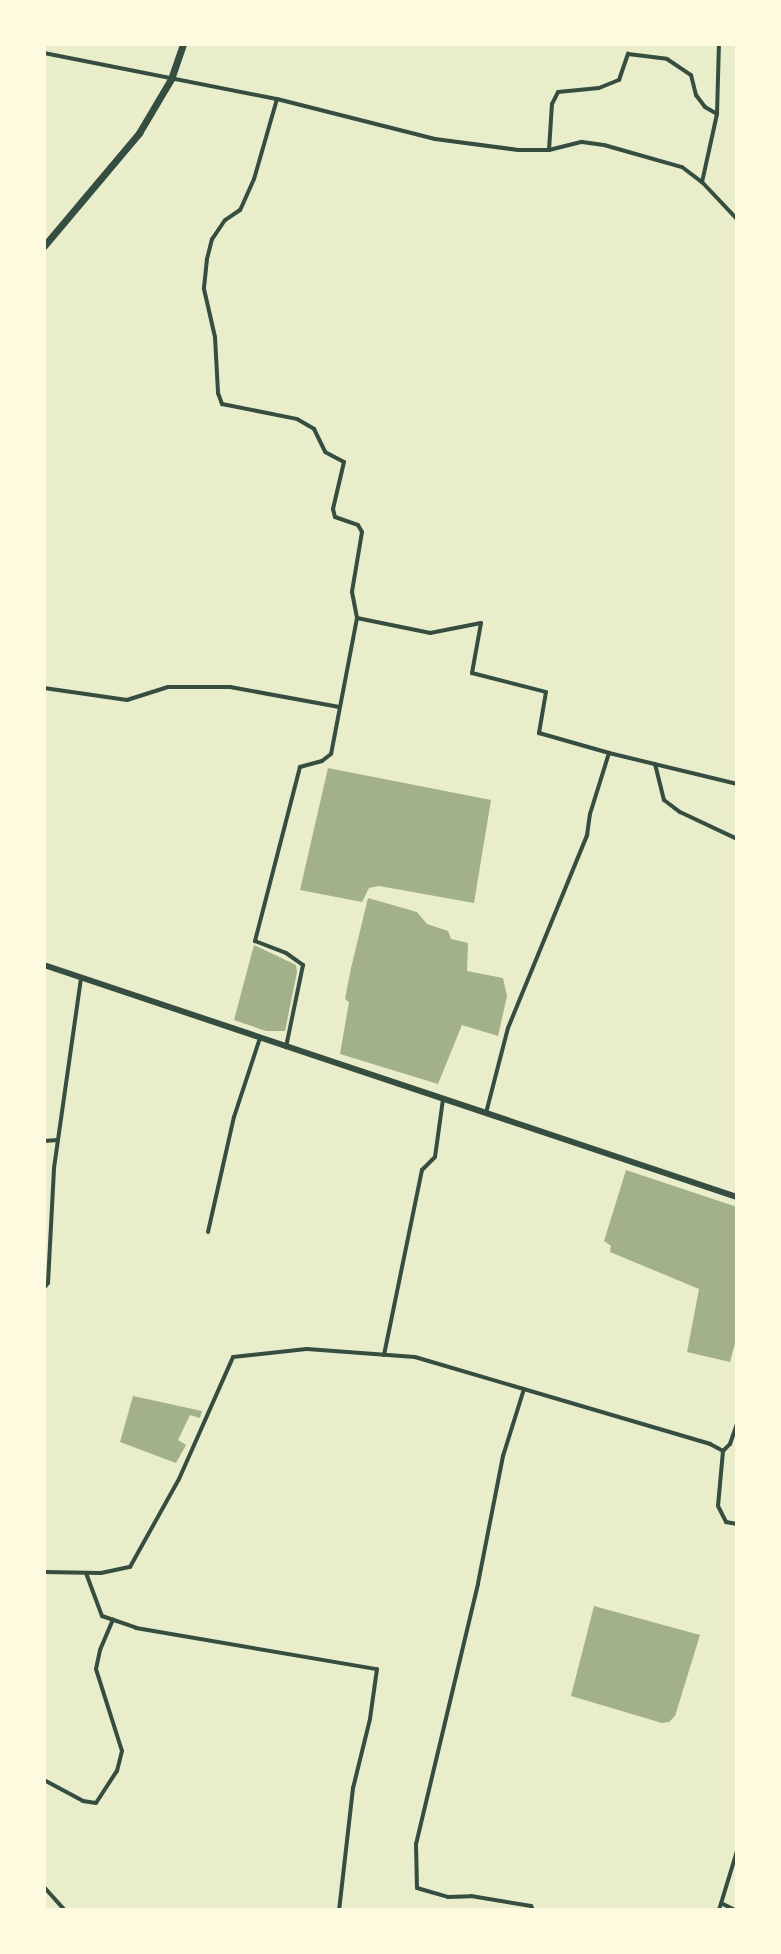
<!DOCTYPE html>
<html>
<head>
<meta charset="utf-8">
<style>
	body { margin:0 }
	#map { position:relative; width:781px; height:1954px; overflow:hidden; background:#e9edc9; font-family:"Varela Round",sans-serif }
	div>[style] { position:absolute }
	.water>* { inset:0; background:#a3b18a }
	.minor>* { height:4px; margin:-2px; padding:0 2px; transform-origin:2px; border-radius:2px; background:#344e41 }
	.secondary>* { height:6px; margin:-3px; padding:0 3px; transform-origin:3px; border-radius:3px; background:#344e41 }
	.trunk>* { height:7px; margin:-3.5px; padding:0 3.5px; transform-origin:3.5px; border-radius:3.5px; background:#344e41 }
	span { translate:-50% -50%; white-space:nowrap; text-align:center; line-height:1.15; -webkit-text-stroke:6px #fefae0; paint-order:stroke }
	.frame { position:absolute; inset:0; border:46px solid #fefae0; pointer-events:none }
</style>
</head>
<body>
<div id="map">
	<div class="water">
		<div style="clip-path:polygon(328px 768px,491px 800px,474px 903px,379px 886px,369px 888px,362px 902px,300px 890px)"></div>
		<div style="clip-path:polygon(368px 898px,417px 912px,427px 924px,448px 931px,451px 939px,468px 943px,467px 971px,503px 978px,507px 996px,498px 1036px,462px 1025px,438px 1084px,340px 1054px,349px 1002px,345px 999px,351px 968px)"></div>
		<div style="clip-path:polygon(254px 945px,296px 965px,297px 972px,285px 1031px,266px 1031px,234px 1020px)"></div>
		<div style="clip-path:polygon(626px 1170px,737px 1207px,737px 1336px,730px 1362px,687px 1352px,699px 1289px,610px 1252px,611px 1246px,604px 1241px)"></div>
		<div style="clip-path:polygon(133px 1396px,202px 1411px,200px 1418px,190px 1415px,178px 1440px,186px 1445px,176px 1463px,120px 1442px)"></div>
		<div style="clip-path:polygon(594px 1606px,700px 1635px,675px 1716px,669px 1722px,662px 1723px,571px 1696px)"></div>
	</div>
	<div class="minor">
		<div style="left:44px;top:53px;width:237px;rotate:11.2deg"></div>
		<div style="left:277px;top:99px;width:163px;rotate:14.2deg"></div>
		<div style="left:435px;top:139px;width:84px;rotate:7.5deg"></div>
		<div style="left:518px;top:150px;width:31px"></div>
		<div style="left:549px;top:150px;width:46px;rotate:-86.3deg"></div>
		<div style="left:552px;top:104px;width:13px;rotate:-63deg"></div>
		<div style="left:558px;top:92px;width:41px;rotate:-5.6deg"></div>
		<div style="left:599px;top:88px;width:22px;rotate:-22deg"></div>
		<div style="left:619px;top:80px;width:28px;rotate:-71deg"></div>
		<div style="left:628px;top:54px;width:39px;rotate:7deg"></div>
		<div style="left:667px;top:59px;width:29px;rotate:34deg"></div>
		<div style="left:691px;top:75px;width:21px;rotate:76deg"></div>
		<div style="left:696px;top:95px;width:15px;rotate:53deg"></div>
		<div style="left:705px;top:107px;width:14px;rotate:30deg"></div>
		<div style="left:717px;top:114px;width:70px;rotate:102.4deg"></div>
		<div style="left:702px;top:182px;width:51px;rotate:46.6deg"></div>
		<div style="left:277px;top:99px;width:83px;rotate:106deg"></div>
		<div style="left:254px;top:179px;width:34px;rotate:114deg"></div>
		<div style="left:240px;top:210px;width:18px;rotate:146deg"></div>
		<div style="left:225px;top:220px;width:23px;rotate:124deg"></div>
		<div style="left:212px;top:239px;width:21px;rotate:104deg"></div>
		<div style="left:207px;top:259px;width:30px;rotate:96deg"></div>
		<div style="left:204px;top:289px;width:49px;rotate:77.1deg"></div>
		<div style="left:215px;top:337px;width:56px;rotate:86.9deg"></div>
		<div style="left:218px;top:393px;width:12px;rotate:70deg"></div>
		<div style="left:222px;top:404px;width:76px;rotate:11.3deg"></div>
		<div style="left:297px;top:419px;width:20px;rotate:30deg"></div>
		<div style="left:314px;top:429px;width:25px;rotate:64deg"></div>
		<div style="left:325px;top:452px;width:21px;rotate:28deg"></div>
		<div style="left:344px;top:462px;width:48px;rotate:103.2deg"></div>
		<div style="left:333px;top:509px;width:8px;rotate:76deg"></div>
		<div style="left:335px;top:517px;width:24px;rotate:19deg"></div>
		<div style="left:358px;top:525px;width:8px;rotate:60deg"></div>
		<div style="left:362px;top:532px;width:61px;rotate:99.5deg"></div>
		<div style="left:352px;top:592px;width:26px;rotate:79deg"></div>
		<div style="left:357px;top:618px;width:138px;rotate:100.8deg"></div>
		<div style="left:331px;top:754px;width:11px;rotate:142deg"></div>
		<div style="left:322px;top:761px;width:23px;rotate:165deg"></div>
		<div style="left:300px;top:767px;width:180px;rotate:104.5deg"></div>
		<div style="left:255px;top:941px;width:33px;rotate:21deg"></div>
		<div style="left:286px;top:953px;width:21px;rotate:35deg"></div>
		<div style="left:303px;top:965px;width:84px;rotate:101.7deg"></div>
		<div style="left:717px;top:114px;width:70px;rotate:-88.4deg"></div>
		<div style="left:549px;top:150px;width:34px;rotate:-14deg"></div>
		<div style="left:582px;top:142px;width:22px;rotate:8deg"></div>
		<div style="left:604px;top:145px;width:81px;rotate:15.8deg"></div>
		<div style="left:682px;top:167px;width:25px;rotate:37deg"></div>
		<div style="left:357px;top:618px;width:75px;rotate:11.6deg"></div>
		<div style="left:430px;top:633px;width:52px;rotate:-11.1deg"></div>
		<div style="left:481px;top:623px;width:51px;rotate:100.2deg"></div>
		<div style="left:472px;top:673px;width:76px;rotate:14.4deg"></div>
		<div style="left:546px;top:692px;width:42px;rotate:99.7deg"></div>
		<div style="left:539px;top:733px;width:73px;rotate:15.9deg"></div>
		<div style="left:44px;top:688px;width:84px;rotate:8.2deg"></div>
		<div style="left:127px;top:700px;width:43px;rotate:-17.6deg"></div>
		<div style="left:168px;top:687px;width:62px"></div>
		<div style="left:230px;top:687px;width:111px;rotate:10.4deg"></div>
		<div style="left:655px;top:764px;width:37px;rotate:76deg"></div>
		<div style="left:664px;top:800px;width:20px;rotate:37deg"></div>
		<div style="left:680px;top:812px;width:63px;rotate:25.3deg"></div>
		<div style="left:486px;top:1113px;width:88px;rotate:-75.5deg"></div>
		<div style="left:508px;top:1028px;width:209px;rotate:-67.7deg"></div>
		<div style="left:587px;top:835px;width:21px;rotate:-82deg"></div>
		<div style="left:590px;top:814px;width:64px;rotate:-72.7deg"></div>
		<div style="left:609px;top:753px;width:132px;rotate:13.6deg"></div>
		<div style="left:44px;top:1141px;width:14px;rotate:-4deg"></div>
		<div style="left:208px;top:1232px;width:118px;rotate:-77.3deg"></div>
		<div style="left:234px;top:1117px;width:83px;rotate:-71.8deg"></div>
		<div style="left:44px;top:1288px;width:6px;rotate:-51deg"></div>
		<div style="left:48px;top:1283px;width:115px;rotate:-87deg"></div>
		<div style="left:54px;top:1168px;width:192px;rotate:-81.9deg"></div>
		<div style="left:384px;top:1355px;width:189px;rotate:-78.4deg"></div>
		<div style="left:422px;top:1170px;width:18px;rotate:-45deg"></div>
		<div style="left:435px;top:1157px;width:59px;rotate:-82.1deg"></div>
		<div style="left:524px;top:1389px;width:70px;rotate:107.4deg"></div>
		<div style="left:503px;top:1456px;width:130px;rotate:101.1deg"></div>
		<div style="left:478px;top:1584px;width:267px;rotate:103.4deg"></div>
		<div style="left:416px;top:1844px;width:44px;rotate:88.7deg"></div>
		<div style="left:417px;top:1888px;width:32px;rotate:16deg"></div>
		<div style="left:448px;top:1897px;width:23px;rotate:-2deg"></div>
		<div style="left:471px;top:1896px;width:61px;rotate:9.5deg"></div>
		<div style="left:531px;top:1906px;width:4px;rotate:63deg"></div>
		<div style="left:723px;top:1451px;width:10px;rotate:-45deg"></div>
		<div style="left:730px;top:1444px;width:21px;rotate:-71deg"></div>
		<div style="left:44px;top:1572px;width:57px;rotate:1deg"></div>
		<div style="left:101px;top:1573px;width:30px;rotate:-12deg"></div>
		<div style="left:130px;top:1567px;width:101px;rotate:-60.9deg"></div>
		<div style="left:179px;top:1479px;width:133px;rotate:-66.1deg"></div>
		<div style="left:233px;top:1357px;width:74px;rotate:-6.2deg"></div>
		<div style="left:307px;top:1349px;width:108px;rotate:4.2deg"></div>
		<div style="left:415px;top:1357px;width:308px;rotate:16.4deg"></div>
		<div style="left:710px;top:1444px;width:15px;rotate:28deg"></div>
		<div style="left:723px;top:1451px;width:55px;rotate:95.2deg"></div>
		<div style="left:718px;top:1506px;width:18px;rotate:63deg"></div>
		<div style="left:726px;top:1522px;width:11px;rotate:10deg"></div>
		<div style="left:86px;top:1573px;width:46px;rotate:69.6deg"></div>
		<div style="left:102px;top:1616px;width:36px;rotate:19deg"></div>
		<div style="left:136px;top:1628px;width:244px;rotate:9.7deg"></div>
		<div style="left:377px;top:1669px;width:50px;rotate:98deg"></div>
		<div style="left:370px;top:1719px;width:71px;rotate:103.8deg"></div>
		<div style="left:353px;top:1788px;width:123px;rotate:96.5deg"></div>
		<div style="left:44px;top:1780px;width:44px;rotate:28.3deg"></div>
		<div style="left:83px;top:1801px;width:13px;rotate:9deg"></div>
		<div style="left:96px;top:1803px;width:38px;rotate:-57deg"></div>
		<div style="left:117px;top:1771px;width:21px;rotate:-76deg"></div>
		<div style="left:122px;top:1751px;width:86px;rotate:-107.6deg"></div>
		<div style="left:96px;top:1669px;width:19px;rotate:-78deg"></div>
		<div style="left:100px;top:1650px;width:33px;rotate:-67deg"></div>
		<div style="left:44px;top:1887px;width:31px;rotate:48deg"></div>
		<div style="left:723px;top:1904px;width:13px;rotate:27deg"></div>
		<div style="left:719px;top:1910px;width:62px;rotate:-73deg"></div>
	</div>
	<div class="secondary">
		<div style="left:44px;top:965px;width:731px;rotate:18.51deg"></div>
	</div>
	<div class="trunk">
		<div style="left:44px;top:246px;width:148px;rotate:-49.9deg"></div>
		<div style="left:139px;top:133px;width:63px;rotate:-59.3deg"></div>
		<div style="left:171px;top:79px;width:37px;rotate:-71deg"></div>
	</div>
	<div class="frame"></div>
</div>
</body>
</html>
